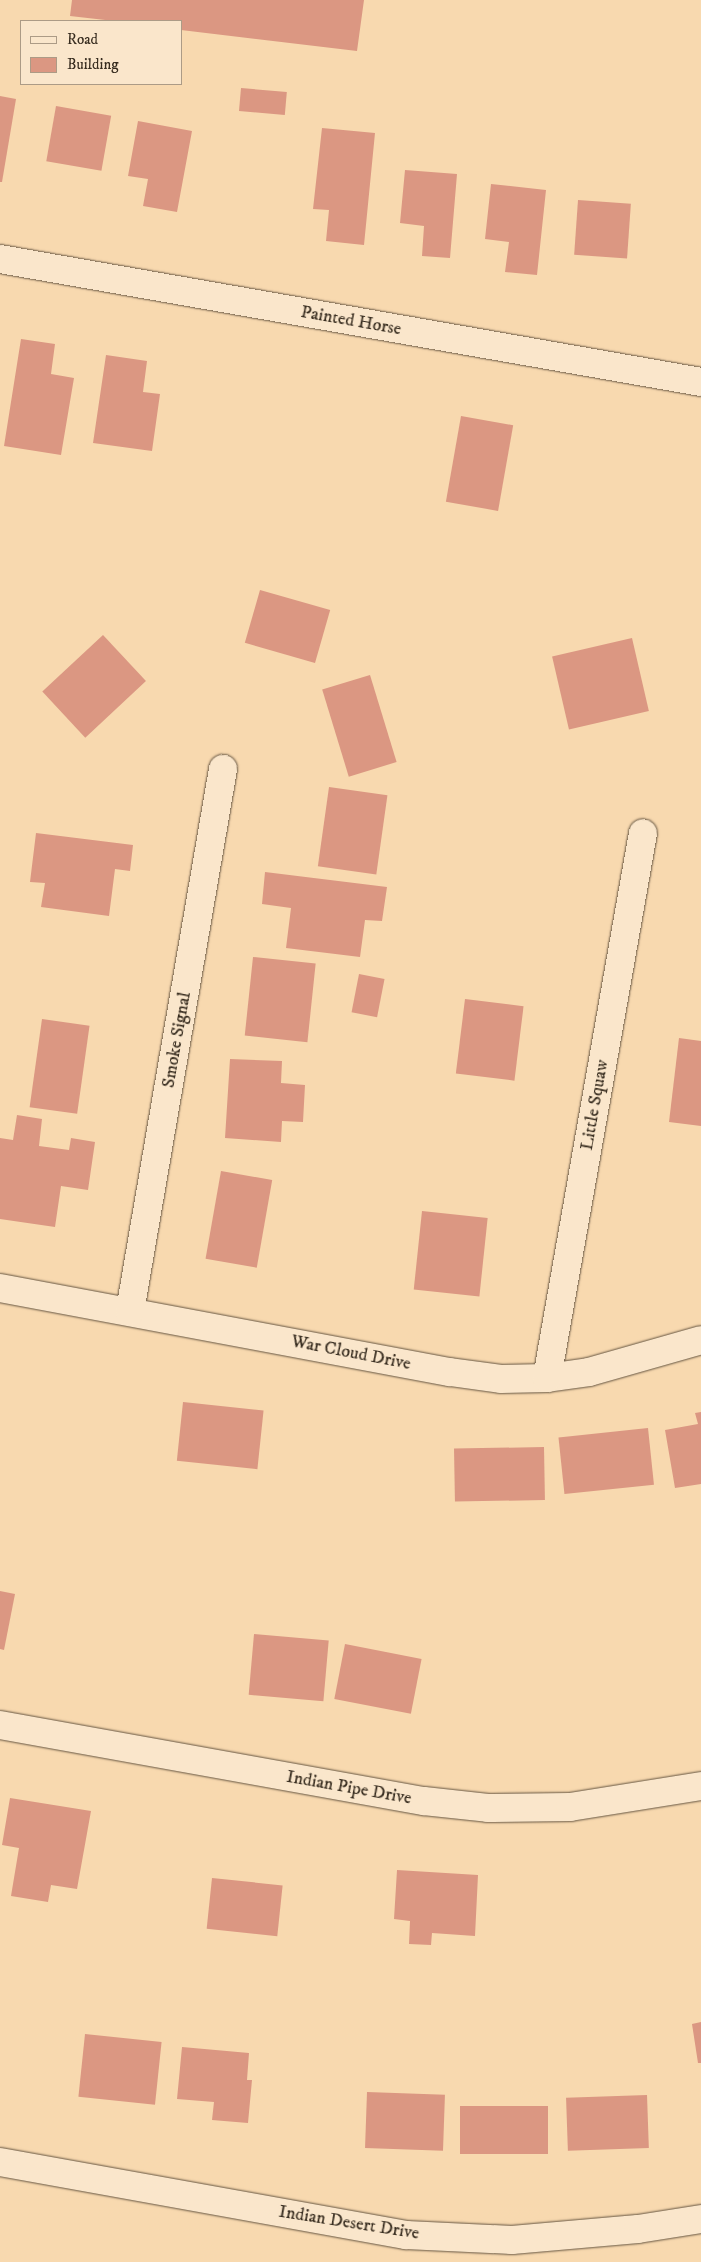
<!DOCTYPE html>
<html>
<head>
<meta charset="utf-8">
<style>
	body { margin:0 }
	#map { position:relative; width:701px; height:2262px; overflow:hidden; background:#f8d9af; font-family:"IM FELL DW Pica",serif }
	div>[style] { position:absolute }
	.building>* { inset:0; background:#db9782; transform-origin:0 0 }
	.roads { filter:drop-shadow(0 0 1px #665642) drop-shadow(0 0 1px #665642) }
	.minor>* { height:28px; margin:-14px; padding:0 14px; transform-origin:14px; border-radius:14px; background:#fae6cb }
	span { translate:-50% -50%; white-space:nowrap; text-align:center; line-height:1.15; -webkit-text-stroke:4px #fae6cb; paint-order:stroke }
	.street-label { font-size:18px; color:#362b1e }
	.legend { position:absolute; left:20px; top:20px; width:162px; height:65px; box-sizing:border-box; background:#fae6cb; border:1px solid #ac9b86; margin:0; padding:6px 9px; list-style:none; font-size:15px; color:#362b1e }
	.legend li { display:flex; align-items:center; gap:10px; height:25px }
	.legend b { width:25px; border:1px solid #ac9b86 }
</style>
</head>
<body>
<div id="map">
	<div class="building">
		<div style="clip-path:polygon(72px 0,364px 0,357px 51px,181px 30px,181px 21px,114px 21px,70px 16px)"></div>
		<div style="left:241px;top:88px;width:46px;height:23px;rotate:5deg"></div>
		<div style="clip-path:polygon(0 96px,16px 99px,2px 182px,0 182px)"></div>
		<div style="left:56px;top:106px;width:56px;height:56px;rotate:10deg"></div>
		<div style="clip-path:polygon(138px 121px,192px 131px,177px 212px,143px 206px,148px 179px,128px 176px)"></div>
		<div style="clip-path:polygon(322px 128px,375px 133px,364px 245px,326px 241px,329px 210px,313px 209px)"></div>
		<div style="clip-path:polygon(405px 170px,457px 174px,450px 258px,422px 256px,424px 226px,400px 223px)"></div>
		<div style="clip-path:polygon(491px 184px,546px 190px,537px 275px,505px 272px,509px 242px,485px 239px)"></div>
		<div style="left:578px;top:200px;width:53px;height:55px;rotate:4deg"></div>
		<div style="clip-path:polygon(21px 339px,55px 344px,51px 374px,74px 378px,61px 455px,4px 446px)"></div>
		<div style="clip-path:polygon(106px 355px,147px 361px,143px 392px,160px 394px,152px 451px,93px 443px)"></div>
		<div style="left:461px;top:416px;width:53px;height:87px;rotate:10deg"></div>
		<div style="left:260px;top:590px;width:73px;height:55px;rotate:16deg"></div>
		<div style="left:103px;top:635px;width:63px;height:83px;rotate:47deg"></div>
		<div style="left:632px;top:638px;width:75px;height:82px;rotate:77deg"></div>
		<div style="left:370px;top:675px;width:91px;height:50px;rotate:73deg"></div>
		<div style="left:329px;top:787px;width:59px;height:80px;rotate:8deg"></div>
		<div style="clip-path:polygon(36px 833px,133px 845px,130px 871px,115px 869px,109px 916px,41px 907px,45px 883px,30px 882px)"></div>
		<div style="clip-path:polygon(265px 872px,387px 887px,382px 921px,365px 920px,360px 957px,286px 948px,291px 908px,262px 904px)"></div>
		<div style="left:253px;top:957px;width:63px;height:79px;rotate:6deg"></div>
		<div style="left:359px;top:974px;width:26px;height:39px;rotate:11deg"></div>
		<div style="left:465px;top:999px;width:59px;height:75px;rotate:7deg"></div>
		<div style="left:42px;top:1019px;width:48px;height:89px;rotate:8deg"></div>
		<div style="clip-path:polygon(679px 1038px,701px 1041px,701px 1126px,669px 1122px)"></div>
		<div style="clip-path:polygon(230px 1059px,282px 1061px,281px 1083px,305px 1085px,303px 1122px,282px 1121px,281px 1142px,225px 1138px)"></div>
		<div style="clip-path:polygon(17px 1115px,42px 1119px,39px 1146px,69px 1150px,71px 1138px,95px 1142px,88px 1190px,61px 1186px,55px 1227px,0 1219px,0 1138px,13px 1140px)"></div>
		<div style="left:221px;top:1171px;width:52px;height:89px;rotate:10deg"></div>
		<div style="left:422px;top:1211px;width:66px;height:79px;rotate:6deg"></div>
		<div style="left:183px;top:1402px;width:81px;height:59px;rotate:6deg"></div>
		<div style="clip-path:polygon(701px 1412px,701px 1484px,675px 1488px,665px 1430px,698px 1424px,695px 1413px)"></div>
		<div style="left:648px;top:1428px;width:57px;height:90px;rotate:84deg"></div>
		<div style="left:544px;top:1447px;width:53px;height:90px;rotate:89deg"></div>
		<div style="clip-path:polygon(0 1591px,15px 1594px,4px 1650px,0 1649px)"></div>
		<div style="left:254px;top:1634px;width:75px;height:61px;rotate:5deg"></div>
		<div style="left:345px;top:1644px;width:78px;height:56px;rotate:11deg"></div>
		<div style="clip-path:polygon(10px 1798px,91px 1811px,77px 1889px,51px 1885px,48px 1902px,11px 1896px,19px 1848px,2px 1845px)"></div>
		<div style="clip-path:polygon(397px 1870px,478px 1875px,475px 1936px,432px 1933px,431px 1945px,409px 1944px,410px 1921px,394px 1919px)"></div>
		<div style="left:212px;top:1878px;width:71px;height:51px;rotate:6deg"></div>
		<div style="clip-path:polygon(701px 2022px,701px 2063px,698px 2063px,692px 2024px)"></div>
		<div style="left:85px;top:2034px;width:77px;height:63px;rotate:6deg"></div>
		<div style="clip-path:polygon(182px 2047px,249px 2053px,247px 2080px,252px 2080px,248px 2123px,212px 2120px,214px 2102px,177px 2099px)"></div>
		<div style="left:367px;top:2092px;width:78px;height:56px;rotate:2deg"></div>
		<div style="left:647px;top:2095px;width:53px;height:81px;rotate:88deg"></div>
		<div style="left:460px;top:2106px;width:88px;height:48px"></div>
	</div>
	<div class="roads">
		<div class="minor">
			<div style="left:0;top:259px;width:712px;rotate:9.95deg"></div>
			<div style="left:0;top:1288px;width:458px;rotate:10.6deg"></div>
			<div style="left:450px;top:1372px;width:51px;rotate:7.8deg"></div>
			<div style="left:501px;top:1379px;width:46px;rotate:-1.2deg"></div>
			<div style="left:547px;top:1378px;width:42px;rotate:-8.1deg"></div>
			<div style="left:589px;top:1372px;width:116px;rotate:-15.9deg"></div>
			<div style="left:130px;top:1311px;width:550px;rotate:-80.26deg"></div>
			<div style="left:547px;top:1378px;width:553px;rotate:-80.01deg"></div>
			<div style="left:0;top:1725px;width:431px;rotate:10.2deg"></div>
			<div style="left:424px;top:1801px;width:64px;rotate:6.2deg"></div>
			<div style="left:488px;top:1808px;width:82px;rotate:-0.7deg"></div>
			<div style="left:570px;top:1807px;width:133px;rotate:-9.1deg"></div>
			<div style="left:0;top:2162px;width:413px;rotate:10.2deg"></div>
			<div style="left:406px;top:2235px;width:106px;rotate:2.7deg"></div>
			<div style="left:512px;top:2240px;width:126px;rotate:-5deg"></div>
			<div style="left:638px;top:2229px;width:64px;rotate:-9deg"></div>
		</div>
	</div>
	<div class="street-label">
		<span style="left:351px;top:321px;rotate:10deg">Painted Horse</span>
		<span style="left:177px;top:1040px;rotate:-80deg">Smoke Signal</span>
		<span style="left:595px;top:1105px;rotate:-80deg">Little Squaw</span>
		<span style="left:351px;top:1353px;rotate:11deg">War Cloud Drive</span>
		<span style="left:349px;top:1788px;rotate:10deg">Indian Pipe Drive</span>
		<span style="left:349px;top:2223px;rotate:9deg">Indian Desert Drive</span>
	</div>
	<ul class="legend">
	<li><b style="height:6px;background:#fae6cb"></b>Road</li>
	<li><b style="height:14px;background:#db9782"></b>Building</li>
	</ul>
</div>
</body>
</html>
